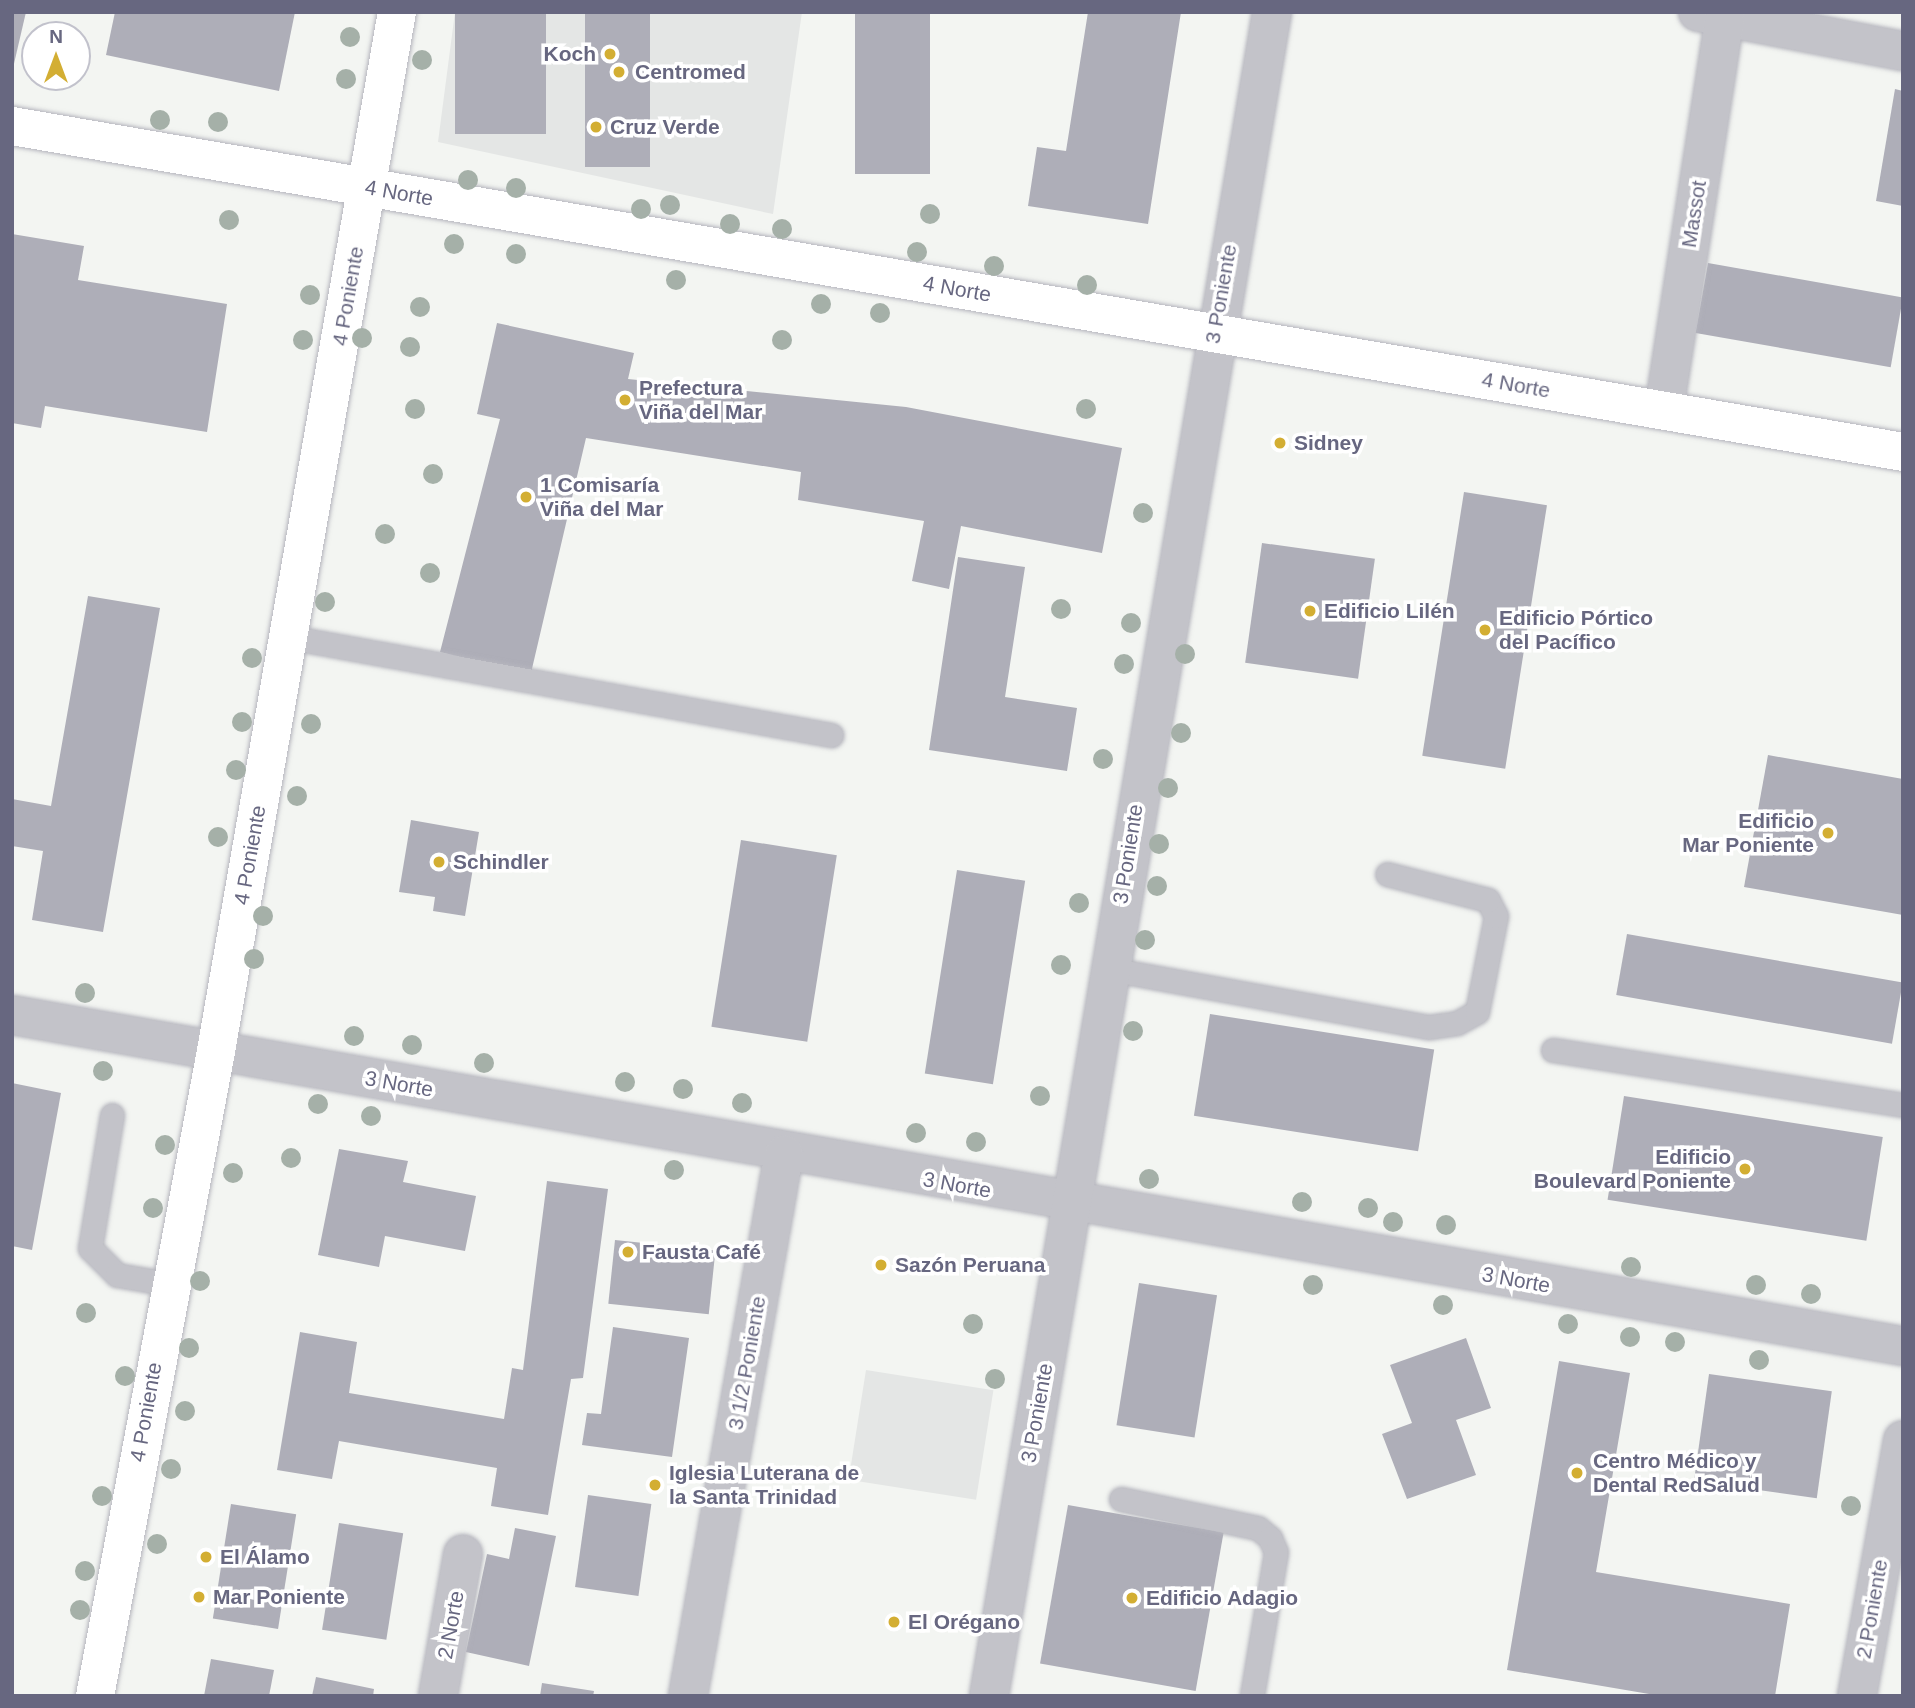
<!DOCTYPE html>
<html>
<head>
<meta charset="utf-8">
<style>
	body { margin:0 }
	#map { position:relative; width:1915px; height:1708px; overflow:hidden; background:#f3f5f2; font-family:Helvetica,sans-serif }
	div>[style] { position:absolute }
	.built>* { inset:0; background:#e4e6e5; transform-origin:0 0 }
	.building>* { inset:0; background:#aeaeb8; transform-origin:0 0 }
	.roads { filter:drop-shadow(0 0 2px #b5b5bd) drop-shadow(0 0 2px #b5b5bd) }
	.lane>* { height:23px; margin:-11.5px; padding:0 11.5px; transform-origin:11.5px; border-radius:11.5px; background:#c3c3c9 }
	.street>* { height:38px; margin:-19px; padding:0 19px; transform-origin:19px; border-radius:19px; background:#c3c3c9 }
	.secondary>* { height:38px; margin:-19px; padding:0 19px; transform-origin:19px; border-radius:19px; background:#fff }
	.trees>* { width:20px; height:20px; margin:-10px; border-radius:50%; background:#a5b0a8 }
	.dots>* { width:19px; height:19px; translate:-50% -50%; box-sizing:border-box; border:4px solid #fff; border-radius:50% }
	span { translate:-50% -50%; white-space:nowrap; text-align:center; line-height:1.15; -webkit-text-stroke:7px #fff; paint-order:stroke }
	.poi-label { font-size:21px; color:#676780; font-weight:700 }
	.right { translate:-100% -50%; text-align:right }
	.left { translate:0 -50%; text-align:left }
	.street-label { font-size:21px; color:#676780 }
	.frame { position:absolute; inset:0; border:14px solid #676780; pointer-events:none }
	.north { position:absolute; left:21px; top:21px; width:70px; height:70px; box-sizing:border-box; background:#fff; border:2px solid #c2c2cc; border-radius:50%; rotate:0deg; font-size:19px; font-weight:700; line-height:28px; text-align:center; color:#676780 }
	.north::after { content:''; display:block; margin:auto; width:24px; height:32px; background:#d3ae33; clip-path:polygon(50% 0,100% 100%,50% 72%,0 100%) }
</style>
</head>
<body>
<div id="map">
	<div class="built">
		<div style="clip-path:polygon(455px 12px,802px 12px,773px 214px,438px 142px)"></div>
		<div style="left:866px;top:1370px;width:129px;height:111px;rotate:9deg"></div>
	</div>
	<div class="building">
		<div style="clip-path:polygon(12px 12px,26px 12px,13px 68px,12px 68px)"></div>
		<div style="clip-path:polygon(115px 12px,295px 12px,279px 91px,106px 55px)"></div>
		<div style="left:455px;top:12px;width:91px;height:122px"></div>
		<div style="left:585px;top:12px;width:65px;height:155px"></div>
		<div style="left:855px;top:12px;width:75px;height:162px"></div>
		<div style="clip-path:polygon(1088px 12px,1181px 12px,1148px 224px,1028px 206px,1037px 147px,1066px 151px)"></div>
		<div style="clip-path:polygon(1895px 89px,1903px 91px,1903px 206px,1876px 201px)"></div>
		<div style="clip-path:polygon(12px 234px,84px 246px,78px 280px,227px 304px,207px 432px,45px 406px,41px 428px,12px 423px)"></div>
		<div style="left:1708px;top:263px;width:198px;height:71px;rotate:10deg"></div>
		<div style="clip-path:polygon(497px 323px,634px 353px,628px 379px,906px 407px,1122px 448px,1102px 553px,961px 526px,949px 589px,912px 581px,924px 521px,798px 500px,801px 472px,586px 438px,531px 673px,440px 652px,500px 419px,477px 414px)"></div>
		<div style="left:1464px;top:492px;width:84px;height:267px;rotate:9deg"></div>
		<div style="left:1262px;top:543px;width:114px;height:121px;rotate:8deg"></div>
		<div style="clip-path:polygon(958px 557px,1025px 567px,1005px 697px,1077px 708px,1067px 771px,929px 750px)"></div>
		<div style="clip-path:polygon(88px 596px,160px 608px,103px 932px,32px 920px,43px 851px,12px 846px,12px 799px,51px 806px)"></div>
		<div style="clip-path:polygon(1768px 755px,1903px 779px,1903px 915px,1744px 887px)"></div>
		<div style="clip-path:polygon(411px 820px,479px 832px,465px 916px,433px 911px,435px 897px,399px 892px)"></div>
		<div style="left:741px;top:840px;width:97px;height:189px;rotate:9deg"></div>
		<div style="left:957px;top:870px;width:69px;height:206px;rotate:9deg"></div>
		<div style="left:1627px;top:934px;width:280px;height:62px;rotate:10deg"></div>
		<div style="left:1210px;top:1014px;width:227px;height:103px;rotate:9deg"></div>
		<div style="clip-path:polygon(12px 1083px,61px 1093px,32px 1250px,12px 1246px)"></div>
		<div style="left:1624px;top:1096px;width:262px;height:105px;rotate:9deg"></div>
		<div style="clip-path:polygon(339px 1149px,408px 1161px,403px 1182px,476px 1196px,465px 1251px,385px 1236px,379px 1267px,318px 1255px)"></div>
		<div style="clip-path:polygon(547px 1181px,608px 1189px,583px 1378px,571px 1379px,548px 1515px,491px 1506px,497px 1468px,339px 1441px,332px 1479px,277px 1470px,300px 1332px,357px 1342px,349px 1393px,504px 1419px,512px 1368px,523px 1370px)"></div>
		<div style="left:615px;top:1240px;width:101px;height:64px;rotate:6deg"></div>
		<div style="left:1139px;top:1283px;width:79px;height:144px;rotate:9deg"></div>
		<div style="clip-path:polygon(613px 1327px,689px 1338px,672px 1457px,582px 1445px,587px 1413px,601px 1414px)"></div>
		<div style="clip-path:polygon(1466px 1338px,1491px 1408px,1456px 1420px,1476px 1475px,1407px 1499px,1382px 1434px,1412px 1423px,1390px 1365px)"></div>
		<div style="clip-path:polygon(1559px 1361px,1630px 1373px,1596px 1572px,1790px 1604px,1775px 1696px,1661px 1696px,1507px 1670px)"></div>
		<div style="left:1709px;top:1374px;width:124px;height:108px;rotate:8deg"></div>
		<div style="left:588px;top:1495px;width:64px;height:93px;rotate:8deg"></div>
		<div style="left:231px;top:1504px;width:66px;height:116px;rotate:9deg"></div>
		<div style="left:1068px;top:1505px;width:158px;height:161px;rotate:10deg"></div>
		<div style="left:339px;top:1523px;width:65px;height:108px;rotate:9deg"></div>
		<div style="clip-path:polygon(515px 1528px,556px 1536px,529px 1666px,466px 1652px,487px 1554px,509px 1559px)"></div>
		<div style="clip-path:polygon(211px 1659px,274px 1670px,269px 1696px,204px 1696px)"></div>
		<div style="clip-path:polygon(316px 1677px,374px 1689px,373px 1696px,312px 1696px)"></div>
		<div style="clip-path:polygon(542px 1683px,594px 1691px,593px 1696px,540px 1696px)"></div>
	</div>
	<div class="roads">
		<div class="lane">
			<div style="left:288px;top:637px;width:552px;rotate:10.23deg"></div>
			<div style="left:1109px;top:969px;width:325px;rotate:10.3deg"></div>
			<div style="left:1429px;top:1027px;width:28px;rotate:-8deg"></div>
			<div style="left:1457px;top:1023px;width:23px;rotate:-29deg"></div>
			<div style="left:1477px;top:1012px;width:98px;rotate:-78.8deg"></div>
			<div style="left:1496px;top:916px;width:18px;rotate:-117deg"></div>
			<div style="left:1488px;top:900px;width:104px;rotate:-165.6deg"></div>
			<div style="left:1553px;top:1050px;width:354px;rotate:8.9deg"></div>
			<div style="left:112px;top:1115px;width:135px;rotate:99.4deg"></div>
			<div style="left:90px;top:1248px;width:38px;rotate:45deg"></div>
			<div style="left:117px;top:1275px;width:53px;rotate:9.8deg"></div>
			<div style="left:1121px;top:1499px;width:140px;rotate:12deg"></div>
			<div style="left:1258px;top:1528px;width:16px;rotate:40deg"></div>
			<div style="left:1270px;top:1538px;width:15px;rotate:67deg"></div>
			<div style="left:1276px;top:1552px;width:146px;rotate:99.5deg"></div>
		</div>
		<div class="street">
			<div style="left:1698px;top:12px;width:209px;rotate:10.8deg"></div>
			<div style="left:1664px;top:410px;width:398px;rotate:-81.2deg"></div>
			<div style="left:12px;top:1015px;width:1920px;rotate:9.93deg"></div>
			<div style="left:438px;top:1696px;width:144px;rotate:-80deg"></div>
			<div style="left:688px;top:1696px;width:550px;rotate:-79.96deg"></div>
			<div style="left:989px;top:1696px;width:1708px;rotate:-80.46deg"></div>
			<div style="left:1857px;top:1696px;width:260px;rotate:-79.8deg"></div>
		</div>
		<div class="secondary">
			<div style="left:12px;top:126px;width:1919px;rotate:9.78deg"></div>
			<div style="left:95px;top:1696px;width:656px;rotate:-79.37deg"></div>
			<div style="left:216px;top:1051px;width:1055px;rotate:-80.12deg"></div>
		</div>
	</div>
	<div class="trees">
		<div style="left:350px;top:37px"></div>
		<div style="left:422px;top:60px"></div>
		<div style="left:346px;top:79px"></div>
		<div style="left:160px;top:120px"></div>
		<div style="left:218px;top:122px"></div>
		<div style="left:468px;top:180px"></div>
		<div style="left:516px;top:188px"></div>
		<div style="left:670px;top:205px"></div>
		<div style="left:641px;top:209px"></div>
		<div style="left:930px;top:214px"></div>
		<div style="left:229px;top:220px"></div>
		<div style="left:730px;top:224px"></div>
		<div style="left:782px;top:229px"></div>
		<div style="left:454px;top:244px"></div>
		<div style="left:917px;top:252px"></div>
		<div style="left:516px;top:254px"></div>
		<div style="left:994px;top:266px"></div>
		<div style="left:676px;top:280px"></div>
		<div style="left:1087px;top:285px"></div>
		<div style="left:310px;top:295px"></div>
		<div style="left:821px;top:304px"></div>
		<div style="left:420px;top:307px"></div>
		<div style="left:880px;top:313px"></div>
		<div style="left:362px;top:338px"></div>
		<div style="left:303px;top:340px"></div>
		<div style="left:782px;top:340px"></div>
		<div style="left:410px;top:347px"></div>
		<div style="left:415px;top:409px"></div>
		<div style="left:1086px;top:409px"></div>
		<div style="left:433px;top:474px"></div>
		<div style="left:1143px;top:513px"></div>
		<div style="left:385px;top:534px"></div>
		<div style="left:430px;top:573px"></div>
		<div style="left:325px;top:602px"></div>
		<div style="left:1061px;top:609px"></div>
		<div style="left:1131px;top:623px"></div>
		<div style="left:1185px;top:654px"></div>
		<div style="left:252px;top:658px"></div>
		<div style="left:1124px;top:664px"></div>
		<div style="left:242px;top:722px"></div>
		<div style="left:311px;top:724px"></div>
		<div style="left:1181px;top:733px"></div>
		<div style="left:1103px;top:759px"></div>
		<div style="left:236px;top:770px"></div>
		<div style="left:1168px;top:788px"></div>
		<div style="left:297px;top:796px"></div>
		<div style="left:218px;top:837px"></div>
		<div style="left:1159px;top:844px"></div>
		<div style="left:1157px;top:886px"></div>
		<div style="left:1079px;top:903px"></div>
		<div style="left:263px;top:916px"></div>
		<div style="left:1145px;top:940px"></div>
		<div style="left:254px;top:959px"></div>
		<div style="left:1061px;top:965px"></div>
		<div style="left:85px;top:993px"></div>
		<div style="left:1133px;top:1031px"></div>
		<div style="left:354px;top:1036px"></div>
		<div style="left:412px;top:1045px"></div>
		<div style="left:484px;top:1063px"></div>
		<div style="left:103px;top:1071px"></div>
		<div style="left:625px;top:1082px"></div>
		<div style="left:683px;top:1089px"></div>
		<div style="left:1040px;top:1096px"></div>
		<div style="left:742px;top:1103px"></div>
		<div style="left:318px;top:1104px"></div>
		<div style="left:371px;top:1116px"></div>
		<div style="left:916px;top:1133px"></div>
		<div style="left:976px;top:1142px"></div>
		<div style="left:165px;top:1145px"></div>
		<div style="left:291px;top:1158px"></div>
		<div style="left:674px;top:1170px"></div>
		<div style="left:233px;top:1173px"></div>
		<div style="left:1149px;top:1179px"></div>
		<div style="left:1302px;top:1202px"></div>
		<div style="left:153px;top:1208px"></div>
		<div style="left:1368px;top:1208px"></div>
		<div style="left:1393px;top:1222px"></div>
		<div style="left:1446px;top:1225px"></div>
		<div style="left:1631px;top:1267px"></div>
		<div style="left:200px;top:1281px"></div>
		<div style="left:1313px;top:1285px"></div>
		<div style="left:1756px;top:1285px"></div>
		<div style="left:1811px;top:1294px"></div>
		<div style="left:1443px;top:1305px"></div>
		<div style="left:86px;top:1313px"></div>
		<div style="left:973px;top:1324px"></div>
		<div style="left:1568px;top:1324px"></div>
		<div style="left:1630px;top:1337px"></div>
		<div style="left:1675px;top:1342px"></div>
		<div style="left:189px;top:1348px"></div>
		<div style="left:1759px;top:1360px"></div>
		<div style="left:125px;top:1376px"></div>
		<div style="left:995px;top:1379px"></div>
		<div style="left:185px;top:1411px"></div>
		<div style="left:171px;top:1469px"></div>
		<div style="left:102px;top:1496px"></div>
		<div style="left:1851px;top:1506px"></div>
		<div style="left:157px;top:1544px"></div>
		<div style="left:85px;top:1571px"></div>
		<div style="left:80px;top:1610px"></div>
	</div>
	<div class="dots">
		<div style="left:610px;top:54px;background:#d3ae33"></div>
		<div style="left:619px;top:72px;background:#d3ae33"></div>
		<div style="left:596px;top:127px;background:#d3ae33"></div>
		<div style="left:625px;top:400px;background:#d3ae33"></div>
		<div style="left:1280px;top:443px;background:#d3ae33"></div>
		<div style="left:526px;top:497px;background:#d3ae33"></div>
		<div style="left:1310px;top:611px;background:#d3ae33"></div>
		<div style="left:1485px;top:630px;background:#d3ae33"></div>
		<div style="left:1828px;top:833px;background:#d3ae33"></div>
		<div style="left:439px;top:862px;background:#d3ae33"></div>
		<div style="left:1745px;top:1169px;background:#d3ae33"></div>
		<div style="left:628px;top:1252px;background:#d3ae33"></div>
		<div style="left:881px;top:1265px;background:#d3ae33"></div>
		<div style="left:1577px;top:1473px;background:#d3ae33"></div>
		<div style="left:655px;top:1485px;background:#d3ae33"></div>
		<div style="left:206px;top:1557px;background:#d3ae33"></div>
		<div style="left:199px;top:1597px;background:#d3ae33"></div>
		<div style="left:1132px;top:1598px;background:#d3ae33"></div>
		<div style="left:894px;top:1622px;background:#d3ae33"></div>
	</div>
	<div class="poi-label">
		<span class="right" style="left:596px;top:54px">Koch</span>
		<span class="left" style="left:635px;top:72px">Centromed</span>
		<span class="left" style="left:610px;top:127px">Cruz Verde</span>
		<span class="left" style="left:639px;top:400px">Prefectura<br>Viña del Mar</span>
		<span class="left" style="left:1294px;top:443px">Sidney</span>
		<span class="left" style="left:540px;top:497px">1 Comisaría<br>Viña del Mar</span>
		<span class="left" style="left:1324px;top:611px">Edificio Lilén</span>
		<span class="left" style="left:1499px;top:630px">Edificio Pórtico<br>del Pacífico</span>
		<span class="right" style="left:1814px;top:833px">Edificio<br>Mar Poniente</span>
		<span class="left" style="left:453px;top:862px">Schindler</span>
		<span class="right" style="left:1731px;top:1169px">Edificio<br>Boulevard Poniente</span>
		<span class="left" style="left:642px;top:1252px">Fausta Café</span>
		<span class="left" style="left:895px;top:1265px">Sazón Peruana</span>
		<span class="left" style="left:1593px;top:1473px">Centro Médico y<br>Dental RedSalud</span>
		<span class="left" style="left:669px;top:1485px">Iglesia Luterana de<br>la Santa Trinidad</span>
		<span class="left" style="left:220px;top:1557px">El Álamo</span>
		<span class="left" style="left:213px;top:1597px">Mar Poniente</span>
		<span class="left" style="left:1146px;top:1598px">Edificio Adagio</span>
		<span class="left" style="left:908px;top:1622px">El Orégano</span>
	</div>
	<div class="street-label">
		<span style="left:399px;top:193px;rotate:10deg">4 Norte</span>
		<span style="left:1694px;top:214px;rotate:-81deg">Massot</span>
		<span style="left:957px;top:289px;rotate:10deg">4 Norte</span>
		<span style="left:1221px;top:294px;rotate:-80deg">3 Poniente</span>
		<span style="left:348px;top:296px;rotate:-80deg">4 Poniente</span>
		<span style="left:1516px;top:385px;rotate:10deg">4 Norte</span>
		<span style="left:1128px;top:854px;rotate:-81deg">3 Poniente</span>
		<span style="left:250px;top:855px;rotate:-80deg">4 Poniente</span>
		<span style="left:399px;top:1084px;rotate:10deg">3 Norte</span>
		<span style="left:957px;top:1185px;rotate:10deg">3 Norte</span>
		<span style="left:1516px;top:1280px;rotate:10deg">3 Norte</span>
		<span style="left:747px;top:1363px;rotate:-80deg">3 1/2 Poniente</span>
		<span style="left:146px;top:1412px;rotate:-80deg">4 Poniente</span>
		<span style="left:1037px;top:1413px;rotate:-80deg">3 Poniente</span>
		<span style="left:1872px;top:1609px;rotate:-80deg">2 Poniente</span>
		<span style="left:451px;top:1625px;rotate:-80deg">2 Norte</span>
	</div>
	<div class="frame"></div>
	<div class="north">N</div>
</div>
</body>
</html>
